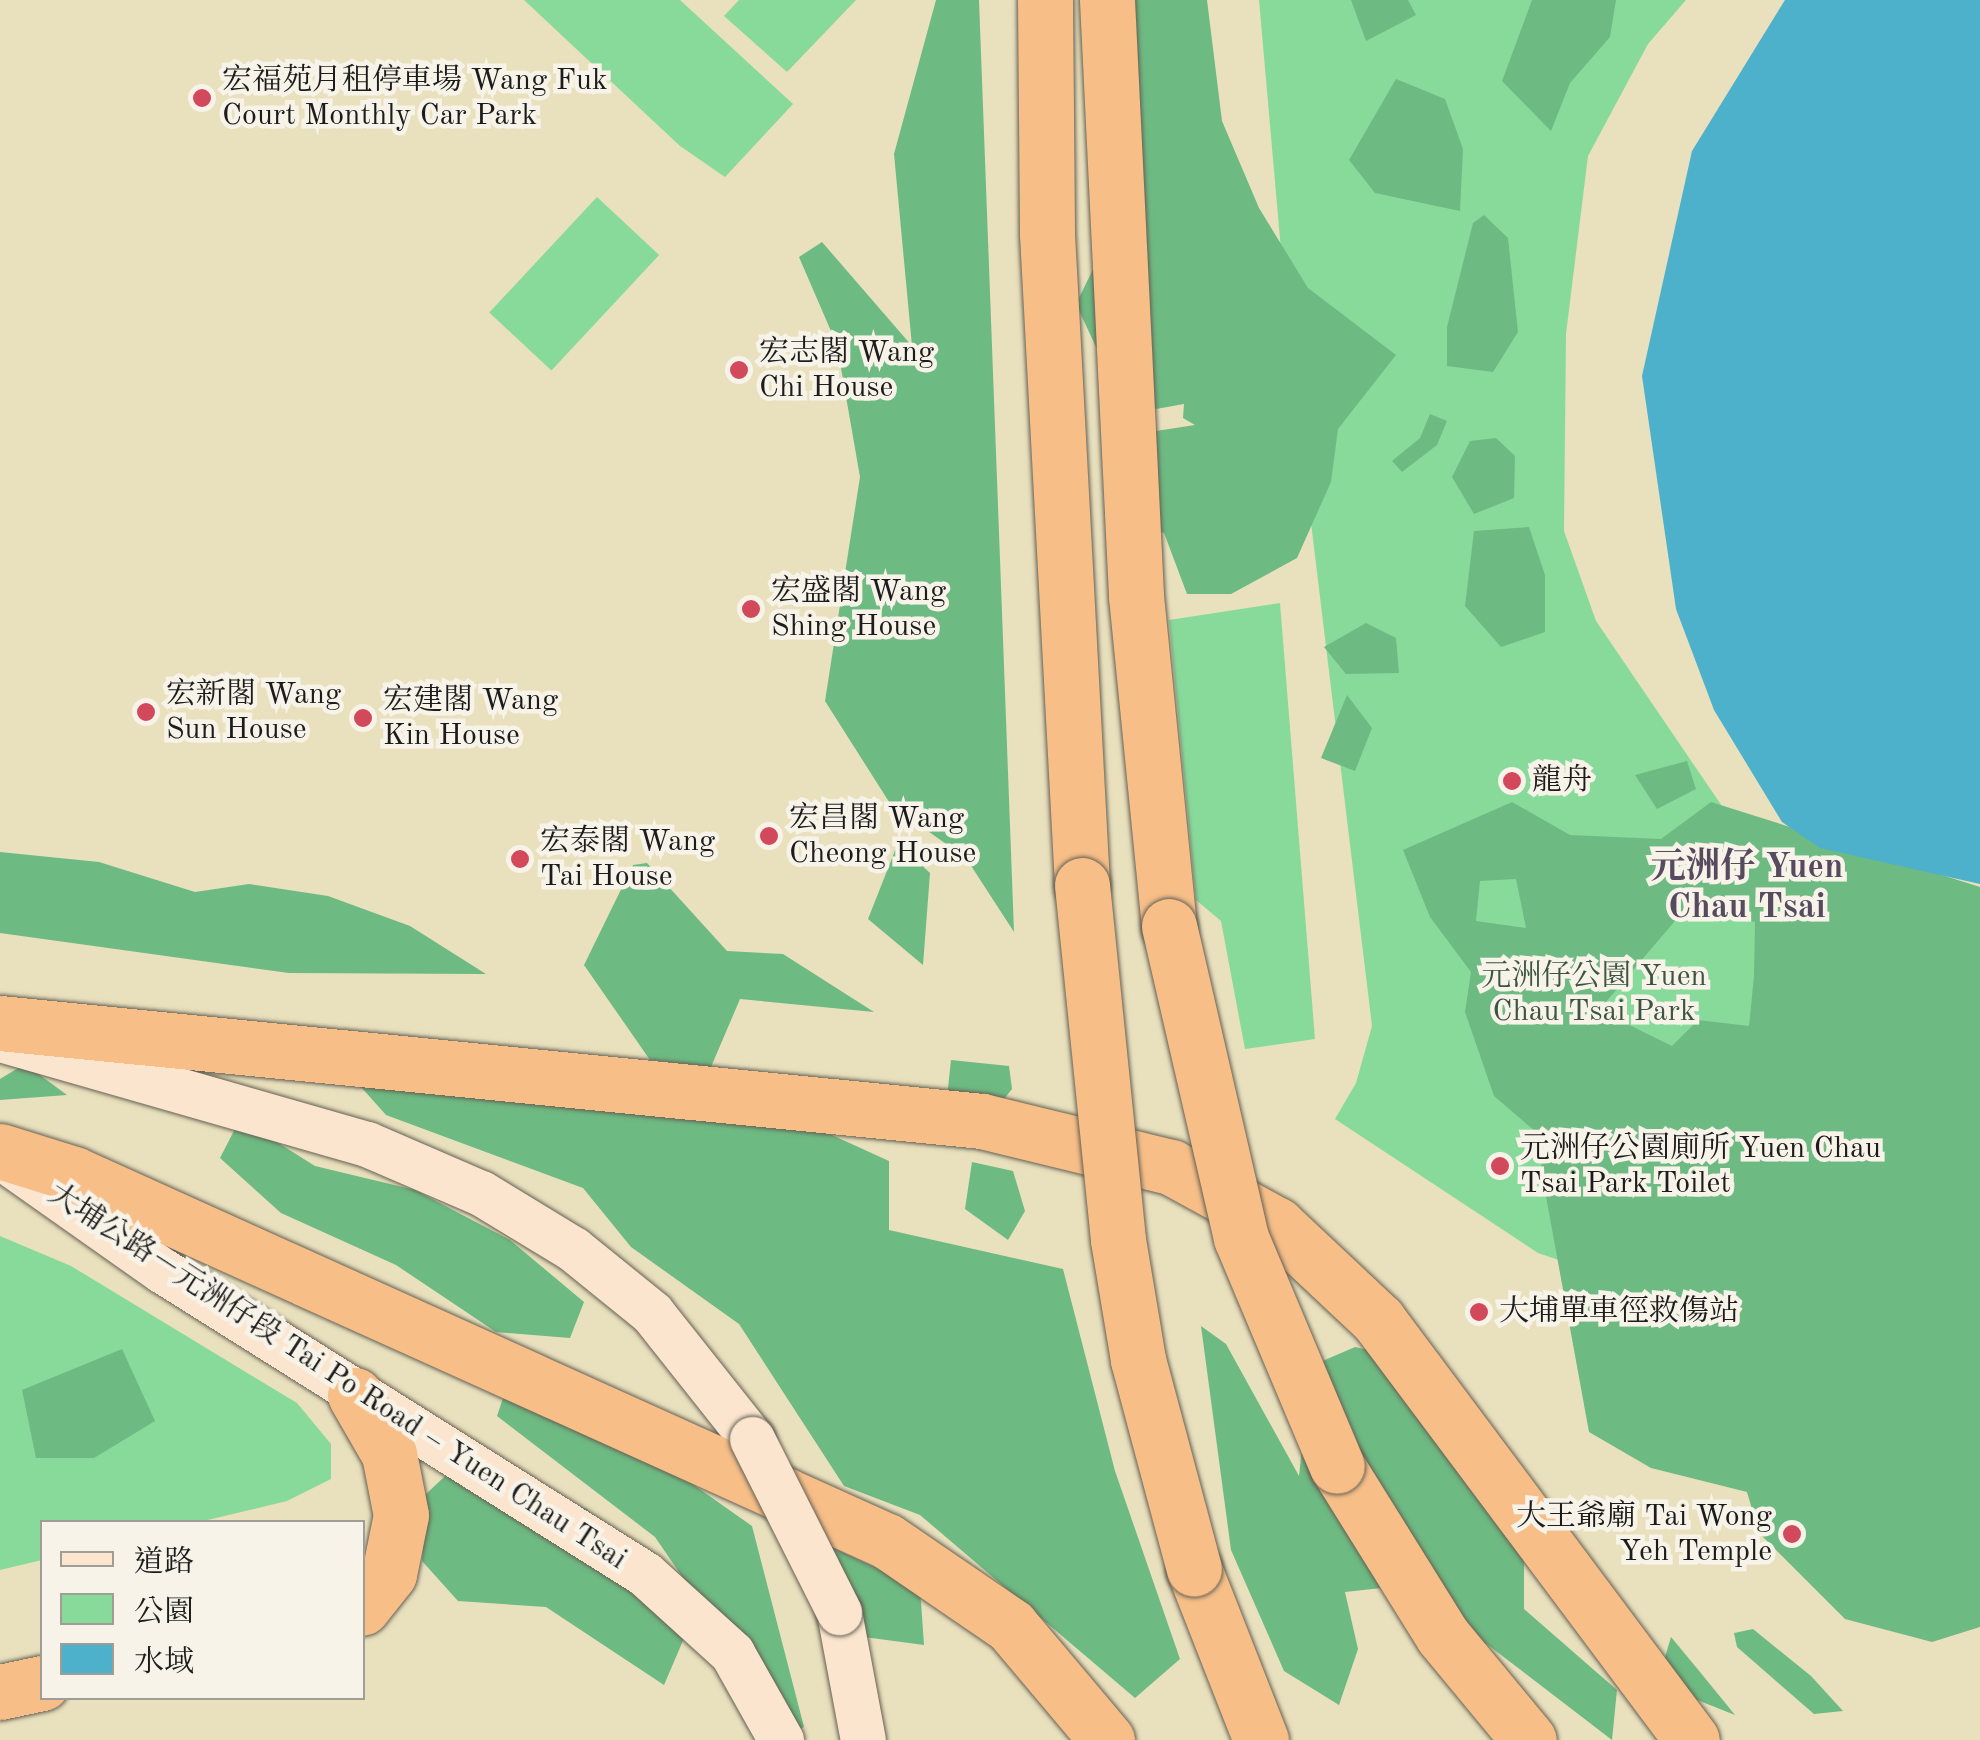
<!DOCTYPE html>
<html>
<head>
<meta charset="utf-8">
<style>
	body { margin:0 }
	#map { position:relative; width:1980px; height:1740px; overflow:hidden; background:#e9e0bd; font-family:"Old Standard TT","Noto Serif TC",serif }
	div>[style] { position:absolute }
	.green>* { inset:0; background:#88da9b; transform-origin:0 0 }
	.forest>* { inset:0; background:#6eba83 }
	.water>* { inset:0; background:#4db1cc }
	.roads { filter:drop-shadow(0 0 2px #646154) drop-shadow(0 0 2px #646154) }
	.secondary>* { height:45px; margin:-22.5px; padding:0 22.5px; transform-origin:22.5px; border-radius:22.5px; background:#fce5cf }
	.highway>* { height:55px; margin:-27.5px; padding:0 27.5px; transform-origin:27.5px; border-radius:27.5px; background:#f7be88 }
	.bridges { filter:drop-shadow(0 0 2px #646154) drop-shadow(0 0 2px #646154) }
	.secondary-bridge>* { height:45px; margin:-22.5px; padding:0 22.5px; transform-origin:22.5px; border-radius:22.5px; background:#fce5cf }
	.highway-bridge>* { height:55px; margin:-27.5px; padding:0 27.5px; transform-origin:27.5px; border-radius:27.5px; background:#f7be88 }
	.dots>* { width:28px; height:28px; translate:-50% -50%; box-sizing:border-box; border:5px solid #f7f3e8; border-radius:50% }
	span { translate:-50% -50%; white-space:nowrap; text-align:center; line-height:1.15; -webkit-text-stroke:9px #f7f3e8; paint-order:stroke }
	.poi-label { font-size:30px; color:#1c1c1c }
	.left { translate:0 -50%; text-align:left }
	.right { translate:-100% -50%; text-align:right }
	.park-label { font-size:30px; color:#3c5542 }
	.street-label { font-size:30px; color:#1c1c1c }
	.quarter-label { font-size:35px; color:#564a5f; font-weight:700 }
	.legend { position:absolute; left:40px; top:1520px; width:325px; height:180px; box-sizing:border-box; background:#f7f3e8; border:2px solid #9f9d96; margin:0; padding:12px 18px; list-style:none; font-size:30px; color:#1c1c1c }
	.legend li { display:flex; align-items:center; gap:20px; height:50px }
	.legend b { width:50px; border:2px solid #9f9d96 }
</style>
</head>
<body>
<div id="map">
	<div class="green">
		<div style="clip-path:polygon(524px 0,680px 0,793px 104px,725px 177px,680px 146px)"></div>
		<div style="clip-path:polygon(739px 0,856px 0,787px 72px,724px 16px)"></div>
		<div style="clip-path:polygon(1259px 0,1686px 0,1648px 44px,1588px 156px,1566px 334px,1564px 531px,1596px 621px,1728px 815px,1915px 907px,1600px 1274px,1538px 1253px,1335px 1119px,1356px 1083px,1372px 1026px,1289px 341px)"></div>
		<div style="left:597px;top:197px;width:85px;height:158px;rotate:43deg"></div>
		<div style="clip-path:polygon(1280px 603px,1315px 1039px,1245px 1049px,1221px 921px,1196px 900px,1169px 620px)"></div>
		<div style="clip-path:polygon(0 1236px,71px 1266px,297px 1403px,331px 1444px,331px 1479px,287px 1501px,199px 1522px,42px 1522px,42px 1560px,0 1570px)"></div>
	</div>
	<div class="forest">
		<div style="clip-path:polygon(936px 0,979px 0,1014px 932px,966px 858px,891px 805px,825px 701px,860px 477px,837px 345px,799px 257px,822px 242px,912px 346px,894px 154px)"></div>
		<div style="clip-path:polygon(1082px 0,1207px 0,1222px 121px,1259px 208px,1308px 288px,1396px 355px,1338px 429px,1331px 482px,1297px 558px,1231px 594px,1187px 594px,1164px 533px,1104px 513px,1123px 453px,1143px 433px,1195px 425px,1183px 418px,1184px 404px,1156px 409px,1096px 347px,1076px 304px,1100px 255px)"></div>
		<div style="clip-path:polygon(1351px 0,1408px 0,1416px 15px,1366px 41px)"></div>
		<div style="clip-path:polygon(1532px 0,1616px 0,1610px 37px,1570px 83px,1551px 131px,1502px 81px)"></div>
		<div style="clip-path:polygon(1396px 79px,1445px 99px,1463px 149px,1460px 211px,1375px 193px,1349px 160px)"></div>
		<div style="clip-path:polygon(1484px 215px,1508px 238px,1518px 332px,1493px 372px,1447px 366px,1447px 327px,1473px 223px)"></div>
		<div style="clip-path:polygon(1430px 414px,1447px 421px,1437px 445px,1402px 472px,1392px 461px,1420px 438px)"></div>
		<div style="clip-path:polygon(1496px 438px,1515px 456px,1514px 498px,1474px 514px,1452px 477px,1470px 441px)"></div>
		<div style="clip-path:polygon(1529px 527px,1545px 575px,1545px 632px,1501px 647px,1465px 606px,1474px 531px)"></div>
		<div style="clip-path:polygon(1366px 623px,1396px 638px,1399px 673px,1346px 674px,1324px 647px)"></div>
		<div style="clip-path:polygon(1347px 695px,1372px 728px,1355px 771px,1321px 758px)"></div>
		<div style="clip-path:polygon(1687px 761px,1696px 789px,1657px 809px,1635px 775px)"></div>
		<div style="clip-path:polygon(evenodd,1512px 802px,1570px 835px,1661px 839px,1711px 802px,1980px 887px,1980px 1627px,1932px 1642px,1845px 1619px,1759px 1533px,1747px 1492px,1651px 1468px,1589px 1432px,1541px 1169px,1544px 1139px,1494px 1096px,1465px 1012px,1471px 972px,1430px 917px,1403px 850px,1512px 802px,1516px 879px,1526px 928px,1476px 921px,1480px 881px,1516px 879px,1512px 802px,1686px 908px,1755px 922px,1754px 976px,1749px 1026px,1698px 1020px,1672px 1046px,1599px 1010px,1686px 908px)"></div>
		<div style="clip-path:polygon(898px 843px,930px 873px,923px 965px,868px 919px)"></div>
		<div style="clip-path:polygon(0 852px,99px 862px,195px 892px,249px 884px,328px 896px,410px 926px,486px 974px,289px 973px,0 933px)"></div>
		<div style="clip-path:polygon(647px 863px,727px 951px,783px 954px,874px 1012px,740px 999px,711px 1067px,650px 1060px,584px 965px,633px 865px)"></div>
		<div style="clip-path:polygon(951px 1060px,1009px 1066px,1012px 1089px,988px 1119px,945px 1116px)"></div>
		<div style="clip-path:polygon(25px 1064px,67px 1095px,0 1100px,0 1079px)"></div>
		<div style="clip-path:polygon(353px 1078px,810px 1125px,889px 1161px,889px 1230px,1063px 1269px,1115px 1471px,1180px 1659px,1135px 1698px,920px 1515px,844px 1486px,739px 1324px,631px 1247px,583px 1188px,386px 1115px)"></div>
		<div style="clip-path:polygon(240px 1119px,315px 1166px,415px 1190px,510px 1240px,584px 1302px,570px 1338px,496px 1332px,396px 1265px,281px 1213px,220px 1158px)"></div>
		<div style="clip-path:polygon(972px 1162px,1013px 1171px,1025px 1211px,1008px 1240px,965px 1209px)"></div>
		<div style="clip-path:polygon(1201px 1326px,1226px 1344px,1299px 1476px,1311px 1366px,1355px 1347px,1443px 1367px,1524px 1559px,1524px 1609px,1617px 1690px,1612px 1740px,1488px 1645px,1391px 1587px,1345px 1592px,1358px 1649px,1339px 1705px,1284px 1671px,1231px 1550px)"></div>
		<div style="clip-path:polygon(122px 1349px,155px 1421px,94px 1458px,36px 1458px,22px 1390px)"></div>
		<div style="clip-path:polygon(506px 1389px,674px 1471px,752px 1526px,804px 1727px,790px 1734px,655px 1537px,497px 1416px)"></div>
		<div style="clip-path:polygon(460px 1462px,587px 1509px,685px 1636px,664px 1685px,546px 1607px,458px 1601px,422px 1561px,426px 1494px)"></div>
		<div style="clip-path:polygon(824px 1544px,920px 1588px,924px 1645px,864px 1637px)"></div>
		<div style="clip-path:polygon(1753px 1629px,1811px 1676px,1843px 1711px,1814px 1714px,1737px 1647px,1734px 1633px)"></div>
		<div style="clip-path:polygon(1671px 1637px,1700px 1672px,1735px 1715px,1657px 1684px)"></div>
	</div>
	<div class="water">
		<div style="clip-path:polygon(1785px 0,1980px 0,1980px 884px,1820px 848px,1782px 822px,1714px 710px,1676px 609px,1642px 376px,1692px 151px)"></div>
	</div>
	<div class="roads">
		<div class="secondary">
			<div style="left:4px;top:1040px;width:378px;rotate:16deg"></div>
			<div style="left:367px;top:1144px;width:124px;rotate:23.3deg"></div>
			<div style="left:481px;top:1193px;width:108px;rotate:31.3deg"></div>
			<div style="left:573px;top:1249px;width:102px;rotate:39deg"></div>
			<div style="left:652px;top:1313px;width:161px;rotate:51.6deg"></div>
			<div style="left:4px;top:1159px;width:194px;rotate:35.2deg"></div>
			<div style="left:163px;top:1271px;width:569px;rotate:32.15deg"></div>
			<div style="left:645px;top:1574px;width:118px;rotate:42.2deg"></div>
			<div style="left:732px;top:1653px;width:100px;rotate:60.6deg"></div>
			<div style="left:839px;top:1612px;width:130px;rotate:79.4deg"></div>
		</div>
		<div class="highway">
			<div style="left:1045px;top:0;width:234px;rotate:89.5deg"></div>
			<div style="left:1047px;top:234px;width:652px;rotate:86.92deg"></div>
			<div style="left:1107px;top:0;width:597px;rotate:87.21deg"></div>
			<div style="left:1136px;top:596px;width:332px;rotate:84.3deg"></div>
			<div style="left:0;top:1023px;width:987px;rotate:5.7deg"></div>
			<div style="left:982px;top:1121px;width:195px;rotate:13.7deg"></div>
			<div style="left:1171px;top:1167px;width:121px;rotate:28.7deg"></div>
			<div style="left:1277px;top:1225px;width:139px;rotate:43.2deg"></div>
			<div style="left:1378px;top:1320px;width:524px;rotate:53.22deg"></div>
			<div style="left:0;top:1151px;width:77px;rotate:17.3deg"></div>
			<div style="left:74px;top:1174px;width:892px;rotate:24.3deg"></div>
			<div style="left:887px;top:1541px;width:150px;rotate:34.4deg"></div>
			<div style="left:1011px;top:1626px;width:149px;rotate:49.9deg"></div>
			<div style="left:355px;top:1395px;width:68px;rotate:60deg"></div>
			<div style="left:389px;top:1454px;width:62px;rotate:78.9deg"></div>
			<div style="left:401px;top:1515px;width:60px;rotate:101.5deg"></div>
			<div style="left:389px;top:1574px;width:43px;rotate:128.5deg"></div>
			<div style="left:1337px;top:1466px;width:199px;rotate:58.1deg"></div>
			<div style="left:1442px;top:1635px;width:136px;rotate:50.4deg"></div>
			<div style="left:1194px;top:1569px;width:184px;rotate:68.6deg"></div>
			<div style="left:0;top:1692px;width:43px;rotate:-12.1deg"></div>
		</div>
	</div>
	<div class="bridges">
		<div class="secondary-bridge">
			<div style="left:752px;top:1439px;width:194px;rotate:63.3deg"></div>
		</div>
		<div class="highway-bridge">
			<div style="left:1082px;top:885px;width:357px;rotate:84.2deg"></div>
			<div style="left:1118px;top:1240px;width:122px;rotate:80.5deg"></div>
			<div style="left:1138px;top:1360px;width:216px;rotate:75deg"></div>
			<div style="left:1169px;top:926px;width:320px;rotate:77deg"></div>
			<div style="left:1241px;top:1238px;width:247px;rotate:67.2deg"></div>
		</div>
	</div>
	<div class="dots">
		<div style="left:202px;top:98px;background:#d1495b"></div>
		<div style="left:739px;top:370px;background:#d1495b"></div>
		<div style="left:751px;top:609px;background:#d1495b"></div>
		<div style="left:146px;top:712px;background:#d1495b"></div>
		<div style="left:363px;top:718px;background:#d1495b"></div>
		<div style="left:1512px;top:781px;background:#d1495b"></div>
		<div style="left:769px;top:836px;background:#d1495b"></div>
		<div style="left:520px;top:859px;background:#d1495b"></div>
		<div style="left:1500px;top:1166px;background:#d1495b"></div>
		<div style="left:1479px;top:1312px;background:#d1495b"></div>
		<div style="left:1792px;top:1534px;background:#d1495b"></div>
	</div>
	<div class="poi-label">
		<span class="left" style="left:222px;top:98px">宏福苑月租停車場 Wang Fuk<br>Court Monthly Car Park</span>
		<span class="left" style="left:759px;top:370px">宏志閣 Wang<br>Chi House</span>
		<span class="left" style="left:771px;top:609px">宏盛閣 Wang<br>Shing House</span>
		<span class="left" style="left:166px;top:712px">宏新閣 Wang<br>Sun House</span>
		<span class="left" style="left:383px;top:718px">宏建閣 Wang<br>Kin House</span>
		<span class="left" style="left:1532px;top:781px">龍舟</span>
		<span class="left" style="left:789px;top:836px">宏昌閣 Wang<br>Cheong House</span>
		<span class="left" style="left:540px;top:859px">宏泰閣 Wang<br>Tai House</span>
		<span class="left" style="left:1520px;top:1166px">元洲仔公園廁所 Yuen Chau<br>Tsai Park Toilet</span>
		<span class="left" style="left:1499px;top:1312px">大埔單車徑救傷站</span>
		<span class="right" style="left:1772px;top:1534px">大王爺廟 Tai Wong<br>Yeh Temple</span>
	</div>
	<div class="park-label">
		<span style="left:1594px;top:994px">元洲仔公園 Yuen<br>Chau Tsai Park</span>
	</div>
	<div class="street-label">
		<span style="left:337px;top:1377px;rotate:33deg">大埔公路－元洲仔段 Tai Po Road – Yuen Chau Tsai</span>
	</div>
	<div class="quarter-label">
		<span style="left:1747px;top:888px">元洲仔 Yuen<br>Chau Tsai</span>
	</div>
	<ul class="legend">
	<li><b style="height:12px;background:#fce5cf"></b>道路</li>
	<li><b style="height:28px;background:#88da9b"></b>公園</li>
	<li><b style="height:28px;background:#4db1cc"></b>水域</li>
	</ul>
</div>
</body>
</html>
